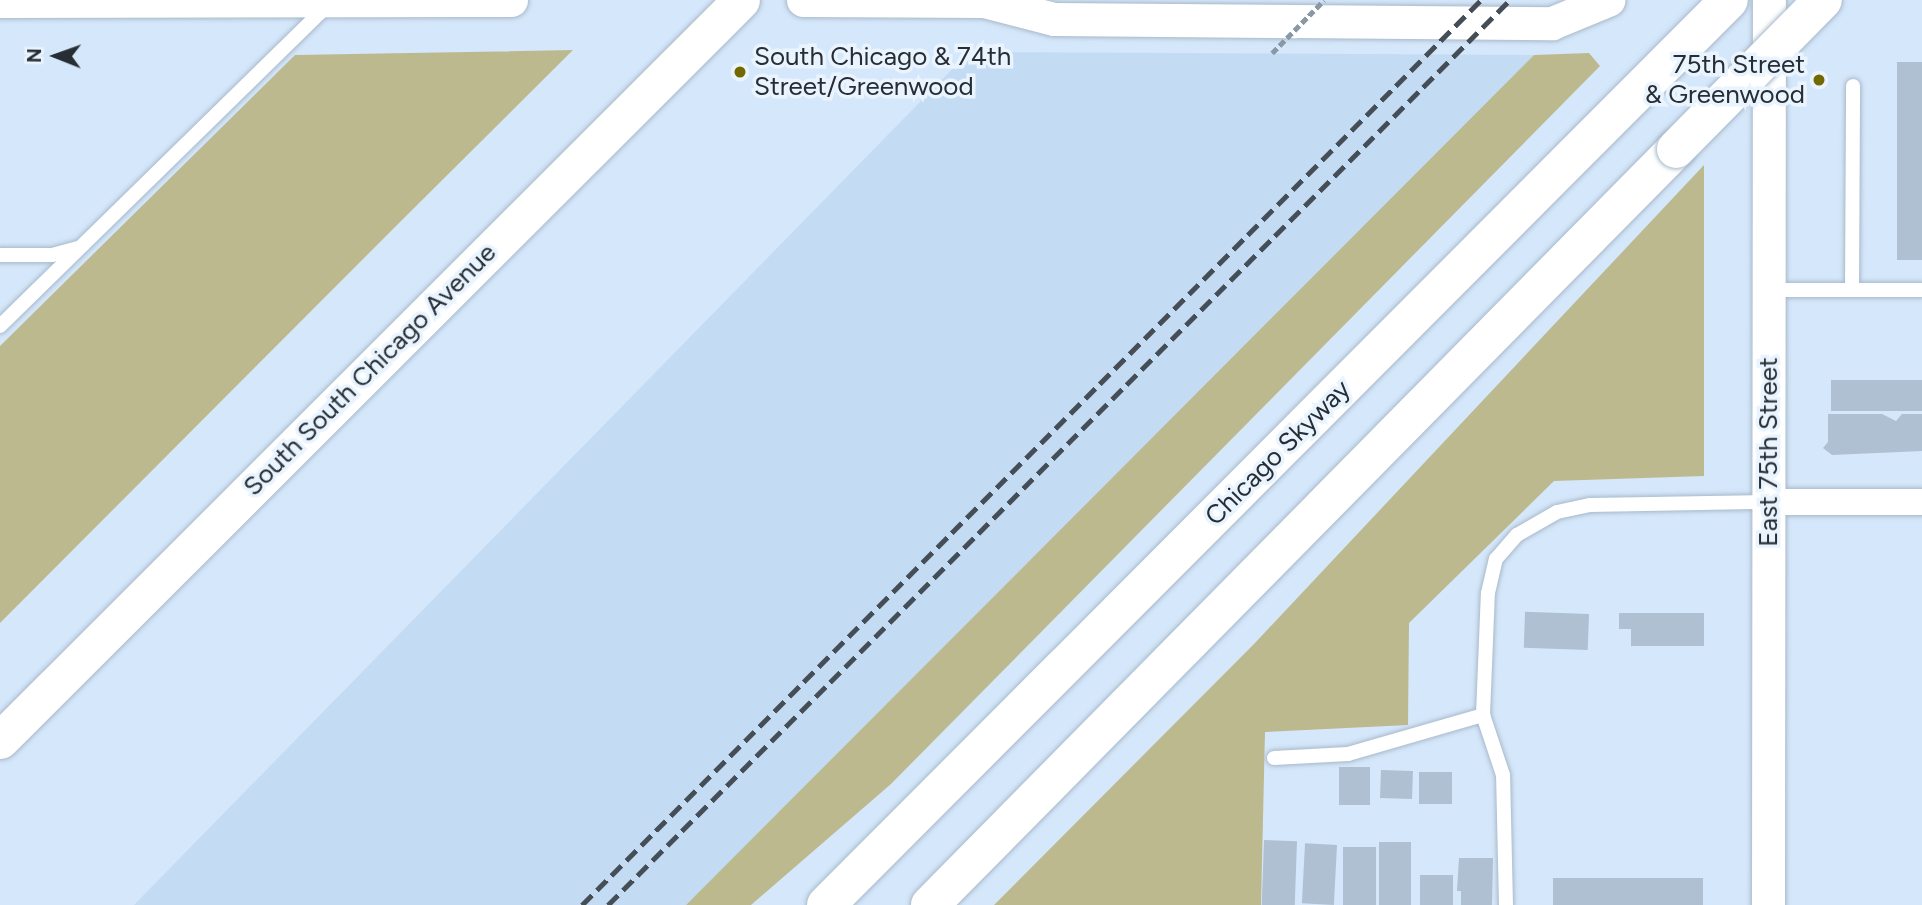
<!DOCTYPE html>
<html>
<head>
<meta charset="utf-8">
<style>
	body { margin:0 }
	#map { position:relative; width:1922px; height:905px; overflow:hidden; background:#d5e7fa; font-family:Figtree,sans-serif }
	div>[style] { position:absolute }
	.built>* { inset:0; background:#c3dbf3 }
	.green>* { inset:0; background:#bdb98f }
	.building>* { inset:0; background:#aec0d1; transform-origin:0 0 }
	.roads { filter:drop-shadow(0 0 2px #a7b9ca) drop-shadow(0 0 2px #a7b9ca) }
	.service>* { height:14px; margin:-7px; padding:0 7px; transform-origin:7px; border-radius:7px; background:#fff }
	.minor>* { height:26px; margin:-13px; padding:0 13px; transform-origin:13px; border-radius:13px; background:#fff }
	.tertiary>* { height:33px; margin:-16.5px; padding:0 16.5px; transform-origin:16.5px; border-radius:16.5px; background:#fff }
	.secondary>* { height:37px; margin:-18.5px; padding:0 18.5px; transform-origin:18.5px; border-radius:18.5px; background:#fff }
	.motorway>* { height:38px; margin:-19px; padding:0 19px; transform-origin:19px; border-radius:19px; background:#fff }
	.rail>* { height:5px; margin-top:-2.5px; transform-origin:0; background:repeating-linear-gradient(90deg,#454e57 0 14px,transparent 0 21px) }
	.path-bridge>* { height:4.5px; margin-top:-2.25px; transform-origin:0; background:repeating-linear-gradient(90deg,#8a97a5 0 7px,transparent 0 10.5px) }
	.bridges { filter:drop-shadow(0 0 2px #a7b9ca) drop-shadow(0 0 2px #a7b9ca) }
	.motorway-bridge>* { height:38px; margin:-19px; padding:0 19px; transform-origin:19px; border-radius:19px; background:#fff }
	.dots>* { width:19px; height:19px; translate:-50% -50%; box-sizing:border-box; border:4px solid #e9f4ff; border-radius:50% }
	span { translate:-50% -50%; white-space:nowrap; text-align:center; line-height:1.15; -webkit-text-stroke:7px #e9f4ff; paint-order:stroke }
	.poi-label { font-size:26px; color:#262d34 }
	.left { translate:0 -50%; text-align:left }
	.right { translate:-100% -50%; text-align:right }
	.street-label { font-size:26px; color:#262d34 }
	.north { position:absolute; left:21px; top:21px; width:70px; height:70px; -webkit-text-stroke:5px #e9f4ff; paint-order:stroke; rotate:271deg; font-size:19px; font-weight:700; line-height:28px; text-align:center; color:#262d34 }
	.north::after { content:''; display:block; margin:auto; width:24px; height:32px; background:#262d34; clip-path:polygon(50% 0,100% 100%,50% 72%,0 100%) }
</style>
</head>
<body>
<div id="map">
	<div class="built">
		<div style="clip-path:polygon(969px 52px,1534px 55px,686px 905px,134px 905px)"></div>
	</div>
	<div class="green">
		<div style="clip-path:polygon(573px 50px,397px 225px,0 623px,0 346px,295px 55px)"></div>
		<div style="clip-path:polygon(1589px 53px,1600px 66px,891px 784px,751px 905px,686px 905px,1534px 55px)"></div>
		<div style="clip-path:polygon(1704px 165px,1704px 476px,1554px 481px,1409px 623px,1408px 725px,1265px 732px,1261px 905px,994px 905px,1254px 644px)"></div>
	</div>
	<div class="building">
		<div style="left:1897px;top:62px;width:25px;height:198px"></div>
		<div style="left:1831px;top:380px;width:91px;height:31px"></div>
		<div style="clip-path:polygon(1828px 414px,1882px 414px,1896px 421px,1902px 414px,1922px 414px,1922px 451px,1832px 455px,1823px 448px,1828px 442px)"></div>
		<div style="clip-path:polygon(1619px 613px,1704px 613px,1704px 646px,1631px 646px,1631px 629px,1619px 629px)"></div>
		<div style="left:1589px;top:614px;width:36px;height:64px;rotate:92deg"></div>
		<div style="left:1339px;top:767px;width:31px;height:38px"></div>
		<div style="left:1381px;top:770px;width:32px;height:28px;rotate:2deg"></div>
		<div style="left:1419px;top:772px;width:33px;height:32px"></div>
		<div style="left:1264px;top:840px;width:33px;height:65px;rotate:2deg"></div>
		<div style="left:1379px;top:842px;width:32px;height:63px"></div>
		<div style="left:1337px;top:845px;width:60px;height:32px;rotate:93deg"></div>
		<div style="left:1343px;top:847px;width:33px;height:58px"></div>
		<div style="clip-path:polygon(1459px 858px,1493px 858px,1492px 905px,1461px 905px,1461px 891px,1457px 891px)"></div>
		<div style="left:1420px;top:875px;width:33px;height:30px"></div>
		<div style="left:1703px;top:878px;width:27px;height:150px;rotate:90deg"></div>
	</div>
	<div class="roads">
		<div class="service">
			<div style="left:0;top:255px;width:52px"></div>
			<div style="left:52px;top:255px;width:27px;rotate:-15deg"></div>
			<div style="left:1769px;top:290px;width:153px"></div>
			<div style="left:1852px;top:290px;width:204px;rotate:-89.7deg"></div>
			<div style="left:0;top:326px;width:460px;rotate:-44.4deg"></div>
			<div style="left:1274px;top:758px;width:74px;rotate:-3.1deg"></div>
			<div style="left:1348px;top:754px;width:141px;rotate:-16.1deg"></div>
			<div style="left:1506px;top:905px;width:130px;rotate:-91.3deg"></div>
			<div style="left:1503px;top:775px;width:63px;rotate:-108.4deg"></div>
			<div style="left:1483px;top:715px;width:122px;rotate:-87.7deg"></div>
			<div style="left:1488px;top:593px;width:35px;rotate:-77deg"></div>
			<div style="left:1496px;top:559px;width:32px;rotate:-49deg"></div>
			<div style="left:1517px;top:535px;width:46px;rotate:-29.9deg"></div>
			<div style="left:1557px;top:512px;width:34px;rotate:-12deg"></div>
			<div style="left:1590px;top:505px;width:179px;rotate:-1deg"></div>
		</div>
		<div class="minor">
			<div style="left:1769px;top:502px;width:153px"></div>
		</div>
		<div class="tertiary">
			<div style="left:803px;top:0;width:181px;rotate:0.3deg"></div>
			<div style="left:984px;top:1px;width:72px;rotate:14.4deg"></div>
			<div style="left:1054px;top:19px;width:498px;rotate:0.5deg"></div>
			<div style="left:1552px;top:23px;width:61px;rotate:-22.3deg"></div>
			<div style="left:0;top:1px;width:511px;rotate:-0.11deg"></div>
			<div style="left:1768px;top:905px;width:905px;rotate:-89.94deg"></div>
		</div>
		<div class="secondary">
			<div style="left:0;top:740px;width:1047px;rotate:-44.96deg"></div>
		</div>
		<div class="motorway">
			<div style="left:826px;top:905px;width:1278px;rotate:-45.06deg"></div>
			<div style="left:930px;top:905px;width:1062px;rotate:-45.38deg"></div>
		</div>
	</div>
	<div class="rail">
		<div style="left:582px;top:905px;width:1276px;rotate:-45.19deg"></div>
		<div style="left:608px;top:905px;width:1278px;rotate:-45.1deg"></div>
	</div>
	<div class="path-bridge">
		<div style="left:1272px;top:53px;width:74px;rotate:-45.5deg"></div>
	</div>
	<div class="bridges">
		<div class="motorway-bridge">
			<div style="left:1676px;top:149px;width:209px;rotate:-45.4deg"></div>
		</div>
	</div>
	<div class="dots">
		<div style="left:740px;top:72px;background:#736900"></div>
		<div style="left:1819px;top:80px;background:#736900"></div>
	</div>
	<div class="poi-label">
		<span class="left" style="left:754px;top:72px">South Chicago &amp; 74th<br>Street/Greenwood</span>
		<span class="right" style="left:1805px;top:80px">75th Street<br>&amp; Greenwood</span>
	</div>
	<div class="street-label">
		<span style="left:370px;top:370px;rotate:-45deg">South South Chicago Avenue</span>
		<span style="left:1769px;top:452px;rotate:-90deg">East 75th Street</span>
		<span style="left:1278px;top:453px;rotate:-45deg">Chicago Skyway</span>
	</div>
	<div class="north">N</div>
</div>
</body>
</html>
